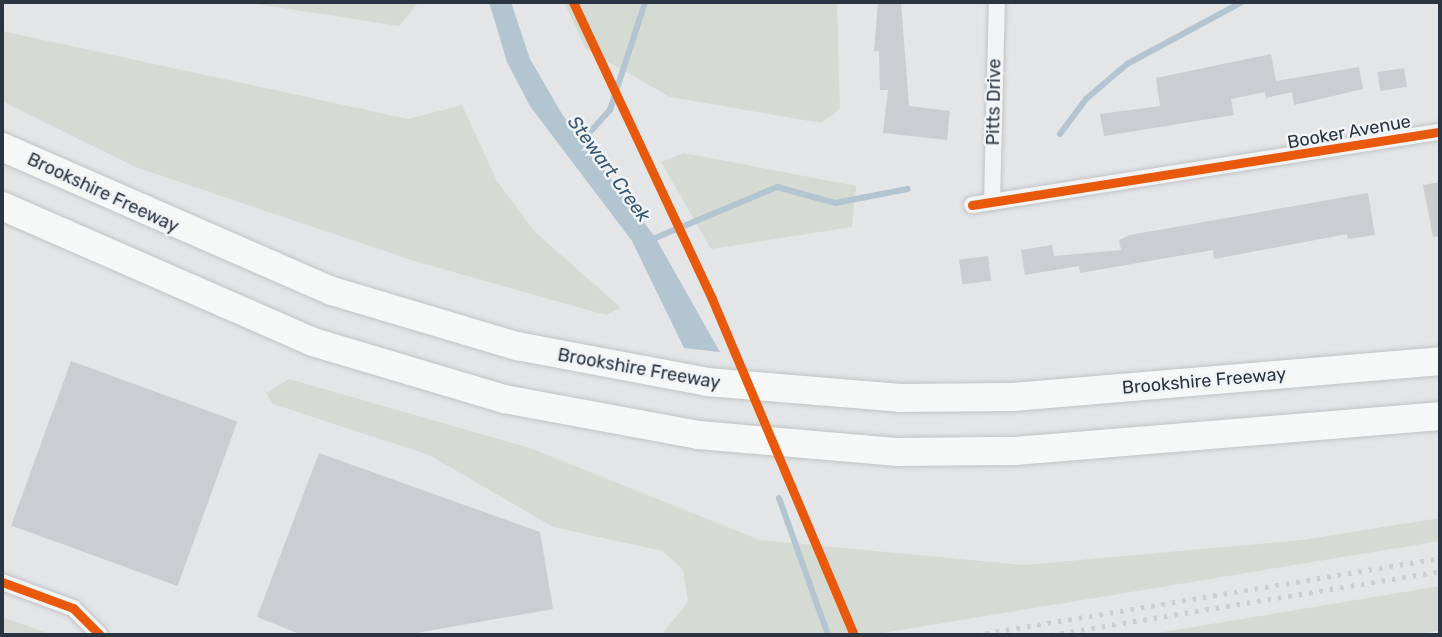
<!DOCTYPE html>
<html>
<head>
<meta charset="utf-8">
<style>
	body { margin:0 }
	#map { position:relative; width:1442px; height:637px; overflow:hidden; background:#e3e5e7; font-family:Rubik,sans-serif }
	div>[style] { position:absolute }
	.green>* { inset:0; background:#d5dbd3 }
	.water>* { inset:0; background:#b3c5d1 }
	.stream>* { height:6px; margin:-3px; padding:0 3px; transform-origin:3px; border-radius:3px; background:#b3c5d1 }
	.building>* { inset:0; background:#cbcdd0; transform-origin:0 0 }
	.roads { filter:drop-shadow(0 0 2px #c1c3c5) drop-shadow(0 0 2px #c1c3c5) }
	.street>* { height:16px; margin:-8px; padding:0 8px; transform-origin:8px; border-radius:8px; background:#f2f3f5 }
	.highway>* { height:28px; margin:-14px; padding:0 14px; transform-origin:14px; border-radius:14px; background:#f6f7f7 }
	.rail>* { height:5px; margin-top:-2.5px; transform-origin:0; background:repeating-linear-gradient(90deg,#cccecf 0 3.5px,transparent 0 10.5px) }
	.cycleway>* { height:9px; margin:-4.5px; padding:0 4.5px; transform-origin:4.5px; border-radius:4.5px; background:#e8590c }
	span { translate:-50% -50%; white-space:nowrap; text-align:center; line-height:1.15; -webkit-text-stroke:5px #f1f4f7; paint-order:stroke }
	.street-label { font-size:18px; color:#2a3541 }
	.water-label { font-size:19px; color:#365873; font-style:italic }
	.frame { position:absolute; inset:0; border:4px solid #2a3541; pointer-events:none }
</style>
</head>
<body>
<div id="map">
	<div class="green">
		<div style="clip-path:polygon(244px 2px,419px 2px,399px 26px)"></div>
		<div style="clip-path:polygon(564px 2px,837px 2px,840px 109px,821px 123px,670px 97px,586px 49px)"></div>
		<div style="clip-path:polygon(2px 31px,408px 119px,462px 105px,497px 181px,534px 231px,621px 308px,606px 315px,414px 261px,135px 167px,2px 101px)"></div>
		<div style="clip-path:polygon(684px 153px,856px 186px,852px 227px,711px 249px,661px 162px)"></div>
		<div style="clip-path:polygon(289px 379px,530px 448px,760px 540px,1024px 565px,1302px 540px,1440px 518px,1440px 541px,871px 635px,661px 635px,688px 602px,683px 570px,663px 551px,553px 527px,429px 455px,273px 404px,266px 393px)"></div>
		<div style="clip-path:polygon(1440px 586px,1440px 630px,1418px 635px,1145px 635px)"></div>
		<div style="clip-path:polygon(2px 617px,53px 635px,2px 635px)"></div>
	</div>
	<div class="water">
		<div style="clip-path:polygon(489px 2px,511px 2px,530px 59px,562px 114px,655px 237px,720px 352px,684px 348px,632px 241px,530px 106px,507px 62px)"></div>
	</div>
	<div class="stream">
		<div style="left:1060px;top:134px;width:44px;rotate:-53.4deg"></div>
		<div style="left:1086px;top:99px;width:54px;rotate:-40.5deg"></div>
		<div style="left:1127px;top:64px;width:131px;rotate:-28.3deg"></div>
		<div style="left:578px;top:145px;width:47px;rotate:-47.6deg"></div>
		<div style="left:610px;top:110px;width:114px;rotate:-72deg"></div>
		<div style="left:648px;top:241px;width:140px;rotate:-22.7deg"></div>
		<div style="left:777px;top:187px;width:60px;rotate:15.4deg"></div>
		<div style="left:835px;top:203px;width:74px;rotate:-10.9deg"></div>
		<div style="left:779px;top:498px;width:145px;rotate:70.3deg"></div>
	</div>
	<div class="building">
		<div style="clip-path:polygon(878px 2px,901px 2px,909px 106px,950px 111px,947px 140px,883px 133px,888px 90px,880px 90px,879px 51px,874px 51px)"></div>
		<div style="clip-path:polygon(1271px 54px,1276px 81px,1359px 67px,1363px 89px,1294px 105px,1292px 92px,1266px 98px,1265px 92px,1231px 99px,1234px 115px,1104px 136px,1100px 114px,1160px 106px,1156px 78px)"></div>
		<div style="left:1404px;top:68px;width:19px;height:27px;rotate:81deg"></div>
		<div style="clip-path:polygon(1440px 182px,1440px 236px,1433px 237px,1423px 185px)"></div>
		<div style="clip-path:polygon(1368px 193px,1375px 235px,1348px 239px,1347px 234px,1214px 259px,1213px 250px,1080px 273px,1079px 266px,1025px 275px,1021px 250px,1052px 245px,1054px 256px,1121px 250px,1119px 240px,1130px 235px)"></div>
		<div style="left:988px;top:256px;width:25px;height:29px;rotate:83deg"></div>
		<div style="left:71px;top:361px;width:177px;height:175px;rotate:20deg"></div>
		<div style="clip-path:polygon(319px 453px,540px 532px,553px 609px,405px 635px,302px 635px,257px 617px)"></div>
	</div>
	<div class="roads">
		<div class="street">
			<div style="left:992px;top:202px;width:200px;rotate:-88.6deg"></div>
			<div style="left:972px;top:205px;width:474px;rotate:-8.9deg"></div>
			<div style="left:2px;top:582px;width:76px;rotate:20.1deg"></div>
			<div style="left:73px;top:608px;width:38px;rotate:45deg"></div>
		</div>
		<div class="highway">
			<div style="left:2px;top:147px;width:360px;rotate:23.6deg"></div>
			<div style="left:332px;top:291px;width:193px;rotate:16.6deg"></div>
			<div style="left:517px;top:346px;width:193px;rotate:10.7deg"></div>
			<div style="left:707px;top:382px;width:194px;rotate:4.7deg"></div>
			<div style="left:900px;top:398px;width:113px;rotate:-0.5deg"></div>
			<div style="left:1013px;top:397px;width:429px;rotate:-4.8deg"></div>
			<div style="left:2px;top:206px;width:339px;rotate:23.6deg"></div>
			<div style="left:313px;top:342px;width:199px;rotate:16.6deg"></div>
			<div style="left:504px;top:399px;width:198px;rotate:10.5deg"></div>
			<div style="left:699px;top:435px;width:200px;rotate:4.9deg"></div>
			<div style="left:898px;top:452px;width:117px;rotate:-0.5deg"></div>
			<div style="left:1015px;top:451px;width:426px;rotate:-4.7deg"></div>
		</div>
	</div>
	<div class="rail">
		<div style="left:975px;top:635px;width:471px;rotate:-9.4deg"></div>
		<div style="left:1050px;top:635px;width:395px;rotate:-9.3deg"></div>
	</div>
	<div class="cycleway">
		<div style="left:573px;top:2px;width:328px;rotate:64.9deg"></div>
		<div style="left:712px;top:299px;width:365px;rotate:67.1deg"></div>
		<div style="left:972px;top:205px;width:474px;rotate:-8.9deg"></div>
		<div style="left:2px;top:582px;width:76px;rotate:20.1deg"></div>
		<div style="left:73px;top:608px;width:38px;rotate:45deg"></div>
	</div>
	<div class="street-label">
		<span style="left:994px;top:102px;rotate:-89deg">Pitts Drive</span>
		<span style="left:1349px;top:132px;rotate:-10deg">Booker Avenue</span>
		<span style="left:103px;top:193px;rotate:25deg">Brookshire Freeway</span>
		<span style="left:639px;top:369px;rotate:10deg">Brookshire Freeway</span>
		<span style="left:1204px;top:381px;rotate:-5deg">Brookshire Freeway</span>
	</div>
	<div class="water-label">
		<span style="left:609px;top:169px;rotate:54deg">Stewart Creek</span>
	</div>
	<div class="frame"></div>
</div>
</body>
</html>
